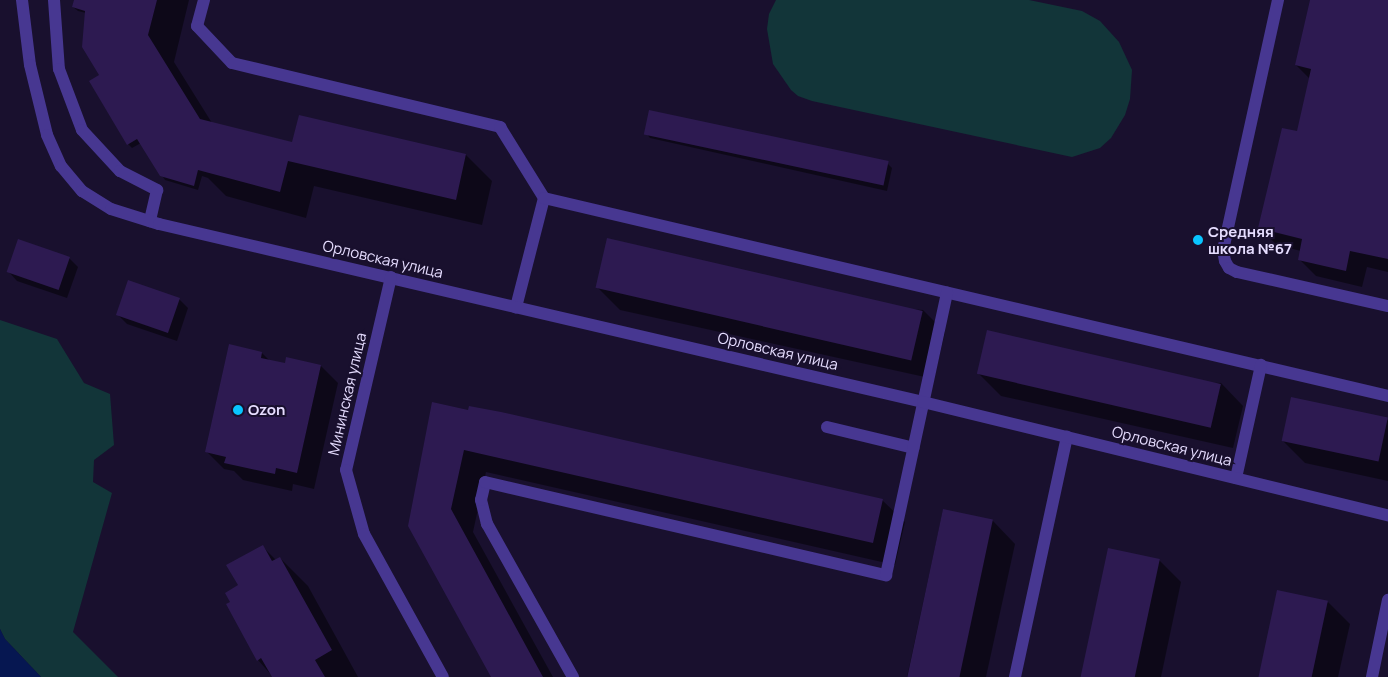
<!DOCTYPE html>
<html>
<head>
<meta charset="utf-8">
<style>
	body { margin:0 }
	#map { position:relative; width:1388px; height:677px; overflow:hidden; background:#19102e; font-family:Manrope,sans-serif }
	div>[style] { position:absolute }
	.green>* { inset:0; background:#123539 }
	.water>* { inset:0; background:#061751 }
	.shadow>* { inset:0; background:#0007 }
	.building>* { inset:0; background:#2d1a51; transform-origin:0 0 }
	.lane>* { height:12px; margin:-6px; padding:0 6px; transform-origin:6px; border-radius:6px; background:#473791 }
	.street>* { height:12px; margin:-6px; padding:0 6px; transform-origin:6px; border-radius:6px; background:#473791 }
	.dots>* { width:14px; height:14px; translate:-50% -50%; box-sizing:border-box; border:2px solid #19102e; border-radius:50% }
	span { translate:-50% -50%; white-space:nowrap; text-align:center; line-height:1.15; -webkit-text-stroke:4px #19102e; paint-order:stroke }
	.poi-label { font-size:15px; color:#e6ddff; font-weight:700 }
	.left { translate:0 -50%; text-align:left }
	.street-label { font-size:15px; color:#e6ddff }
</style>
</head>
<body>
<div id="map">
	<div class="green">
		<div style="clip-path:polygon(776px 0,1029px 0,1082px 11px,1100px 21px,1119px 42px,1132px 70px,1130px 99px,1125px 115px,1111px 138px,1100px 148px,1072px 157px,812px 101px,798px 96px,791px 90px,773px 64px,767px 29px,769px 14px)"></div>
		<div style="clip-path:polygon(0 320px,57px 339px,84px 383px,110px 394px,114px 445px,94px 460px,93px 482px,112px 493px,73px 632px,118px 677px,41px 677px,5px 639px,0 629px)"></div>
	</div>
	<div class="water">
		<div style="clip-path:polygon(0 629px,5px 639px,41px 677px,0 677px)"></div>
	</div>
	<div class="shadow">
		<div style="clip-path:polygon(75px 0,189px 0,174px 62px,212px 123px,293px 143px,300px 116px,466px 155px,492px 181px,482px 225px,314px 186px,306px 218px,226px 196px,208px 178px,202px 176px,198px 190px,165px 180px,141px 143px,132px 148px,128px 144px,100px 75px,86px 13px,78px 11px,73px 7px)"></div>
		<div style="clip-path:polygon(1312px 0,1388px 0,1388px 272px,1367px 267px,1362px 287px,1316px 276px,1299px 259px,1301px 251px,1277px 245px,1259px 228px,1298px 133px,1310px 79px,1296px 65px)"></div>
		<div style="clip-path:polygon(646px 133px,888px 164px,892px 168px,887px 191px,650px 138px)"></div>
		<div style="clip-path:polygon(69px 258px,78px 267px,67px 298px,17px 281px,8px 271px)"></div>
		<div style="clip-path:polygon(598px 288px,923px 310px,945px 332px,934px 379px,620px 310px)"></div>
		<div style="clip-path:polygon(179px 299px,188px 308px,177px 341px,127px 324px,118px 315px)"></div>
		<div style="clip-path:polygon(262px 353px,270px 361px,286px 365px,321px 366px,338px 383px,314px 489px,293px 484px,292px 491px,243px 480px,234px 471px,224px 469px,207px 452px)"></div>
		<div style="clip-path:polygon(979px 374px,1221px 383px,1243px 406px,1233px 448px,1001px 396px)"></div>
		<div style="clip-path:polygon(433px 404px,882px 500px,905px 522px,895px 565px,486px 472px,473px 532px,553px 677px,493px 677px,409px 526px)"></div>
		<div style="clip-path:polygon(1388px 420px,1388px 481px,1305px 463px,1283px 441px)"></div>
		<div style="clip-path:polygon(943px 510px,993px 521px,1015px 544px,986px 677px,907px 677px)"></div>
		<div style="clip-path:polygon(262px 546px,276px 560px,280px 558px,308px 586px,358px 677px,273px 677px,258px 660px,232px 602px)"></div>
		<div style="clip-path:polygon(1159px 560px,1181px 582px,1161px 677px,1082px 677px)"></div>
		<div style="clip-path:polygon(1328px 602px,1350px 624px,1338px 677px,1260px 677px)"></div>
	</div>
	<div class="building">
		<div style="clip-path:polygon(74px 0,157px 0,148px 35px,200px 119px,292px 142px,299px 115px,466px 154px,456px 200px,288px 161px,280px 192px,198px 170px,194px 186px,160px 176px,137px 139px,127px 145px,89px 81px,99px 75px,82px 47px,85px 11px,72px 7px)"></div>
		<div style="clip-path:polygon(1310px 0,1388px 0,1388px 259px,1350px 251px,1346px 271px,1298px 260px,1302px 239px,1258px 228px,1282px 128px,1297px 131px,1311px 69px,1295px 65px)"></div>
		<div style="left:649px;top:110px;width:245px;height:25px;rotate:12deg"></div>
		<div style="left:607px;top:238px;width:324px;height:51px;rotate:13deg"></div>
		<div style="left:18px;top:239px;width:55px;height:35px;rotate:19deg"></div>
		<div style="left:128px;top:280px;width:55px;height:37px;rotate:19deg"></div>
		<div style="left:987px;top:330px;width:240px;height:45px;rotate:13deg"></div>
		<div style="clip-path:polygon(229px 344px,262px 352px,261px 358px,285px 363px,286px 357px,321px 365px,297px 473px,276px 468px,275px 474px,224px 463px,226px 457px,205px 452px)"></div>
		<div style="left:1291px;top:397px;width:99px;height:45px;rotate:12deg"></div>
		<div style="clip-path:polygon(432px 402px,468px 410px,469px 406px,501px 412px,883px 499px,873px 543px,464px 450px,451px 509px,543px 677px,491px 677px,408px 526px)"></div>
		<div style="left:943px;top:509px;width:51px;height:172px;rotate:12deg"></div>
		<div style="clip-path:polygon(263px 545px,272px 561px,280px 557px,332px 650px,315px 660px,325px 677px,272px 677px,261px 658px,257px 661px,226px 604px,230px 602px,225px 593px,238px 585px,226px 565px)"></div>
		<div style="left:1108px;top:548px;width:53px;height:132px;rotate:12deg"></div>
		<div style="left:1277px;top:590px;width:52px;height:89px;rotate:12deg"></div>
	</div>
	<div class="lane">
		<div style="left:54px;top:0;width:69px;rotate:85.9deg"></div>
		<div style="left:59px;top:69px;width:65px;rotate:69.3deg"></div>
		<div style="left:82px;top:130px;width:56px;rotate:47.2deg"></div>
		<div style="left:120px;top:171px;width:42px;rotate:27.2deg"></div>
		<div style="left:157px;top:190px;width:32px;rotate:103deg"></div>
		<div style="left:204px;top:0;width:27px;rotate:105deg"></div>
		<div style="left:197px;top:26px;width:51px;rotate:46.6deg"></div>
		<div style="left:232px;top:63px;width:276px;rotate:13.4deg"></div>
		<div style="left:500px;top:127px;width:84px;rotate:58.2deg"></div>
		<div style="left:544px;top:198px;width:113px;rotate:104.4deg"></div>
		<div style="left:1278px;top:0;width:256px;rotate:102.4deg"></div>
		<div style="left:1223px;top:250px;width:11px;rotate:80deg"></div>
		<div style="left:1225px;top:261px;width:8px;rotate:60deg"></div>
		<div style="left:1229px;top:268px;width:9px;rotate:27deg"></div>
		<div style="left:1237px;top:272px;width:155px;rotate:12.7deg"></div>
		<div style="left:544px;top:198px;width:867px;rotate:13.2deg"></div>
		<div style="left:827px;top:427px;width:89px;rotate:13.6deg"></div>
		<div style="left:1236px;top:478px;width:116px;rotate:-77.5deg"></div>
		<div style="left:573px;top:677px;width:176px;rotate:-119.3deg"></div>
		<div style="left:487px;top:524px;width:25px;rotate:-104deg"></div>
		<div style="left:481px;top:500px;width:18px;rotate:-77deg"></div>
		<div style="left:485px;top:482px;width:412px;rotate:13.1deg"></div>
		<div style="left:886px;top:575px;width:289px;rotate:-77.8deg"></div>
		<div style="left:1015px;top:677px;width:246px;rotate:-77.8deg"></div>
		<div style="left:1372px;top:677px;width:79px;rotate:-78.3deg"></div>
	</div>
	<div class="street">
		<div style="left:22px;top:0;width:65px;rotate:83deg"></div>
		<div style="left:30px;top:65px;width:72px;rotate:76.3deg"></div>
		<div style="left:47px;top:135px;width:34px;rotate:66deg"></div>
		<div style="left:61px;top:166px;width:33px;rotate:50deg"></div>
		<div style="left:82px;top:191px;width:34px;rotate:32deg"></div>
		<div style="left:111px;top:209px;width:50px;rotate:17.4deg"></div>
		<div style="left:159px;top:224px;width:784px;rotate:13.12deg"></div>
		<div style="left:923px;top:402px;width:479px;rotate:13.7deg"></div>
		<div style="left:391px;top:277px;width:198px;rotate:103.1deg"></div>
		<div style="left:346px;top:470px;width:66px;rotate:74.3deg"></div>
		<div style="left:364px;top:534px;width:163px;rotate:61.1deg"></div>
	</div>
	<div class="dots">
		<div style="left:1198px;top:240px;background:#09c5ff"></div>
		<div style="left:238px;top:410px;background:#09c5ff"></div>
	</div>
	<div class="poi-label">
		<span class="left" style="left:1208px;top:240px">Средняя<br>школа №67</span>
		<span class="left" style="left:248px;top:410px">Ozon</span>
	</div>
	<div class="street-label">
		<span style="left:383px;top:259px;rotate:13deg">Орловская улица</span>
		<span style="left:778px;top:351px;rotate:13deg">Орловская улица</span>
		<span style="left:347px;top:394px;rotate:-77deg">Мининская улица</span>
		<span style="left:1172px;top:446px;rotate:14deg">Орловская улица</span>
	</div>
</div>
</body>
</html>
